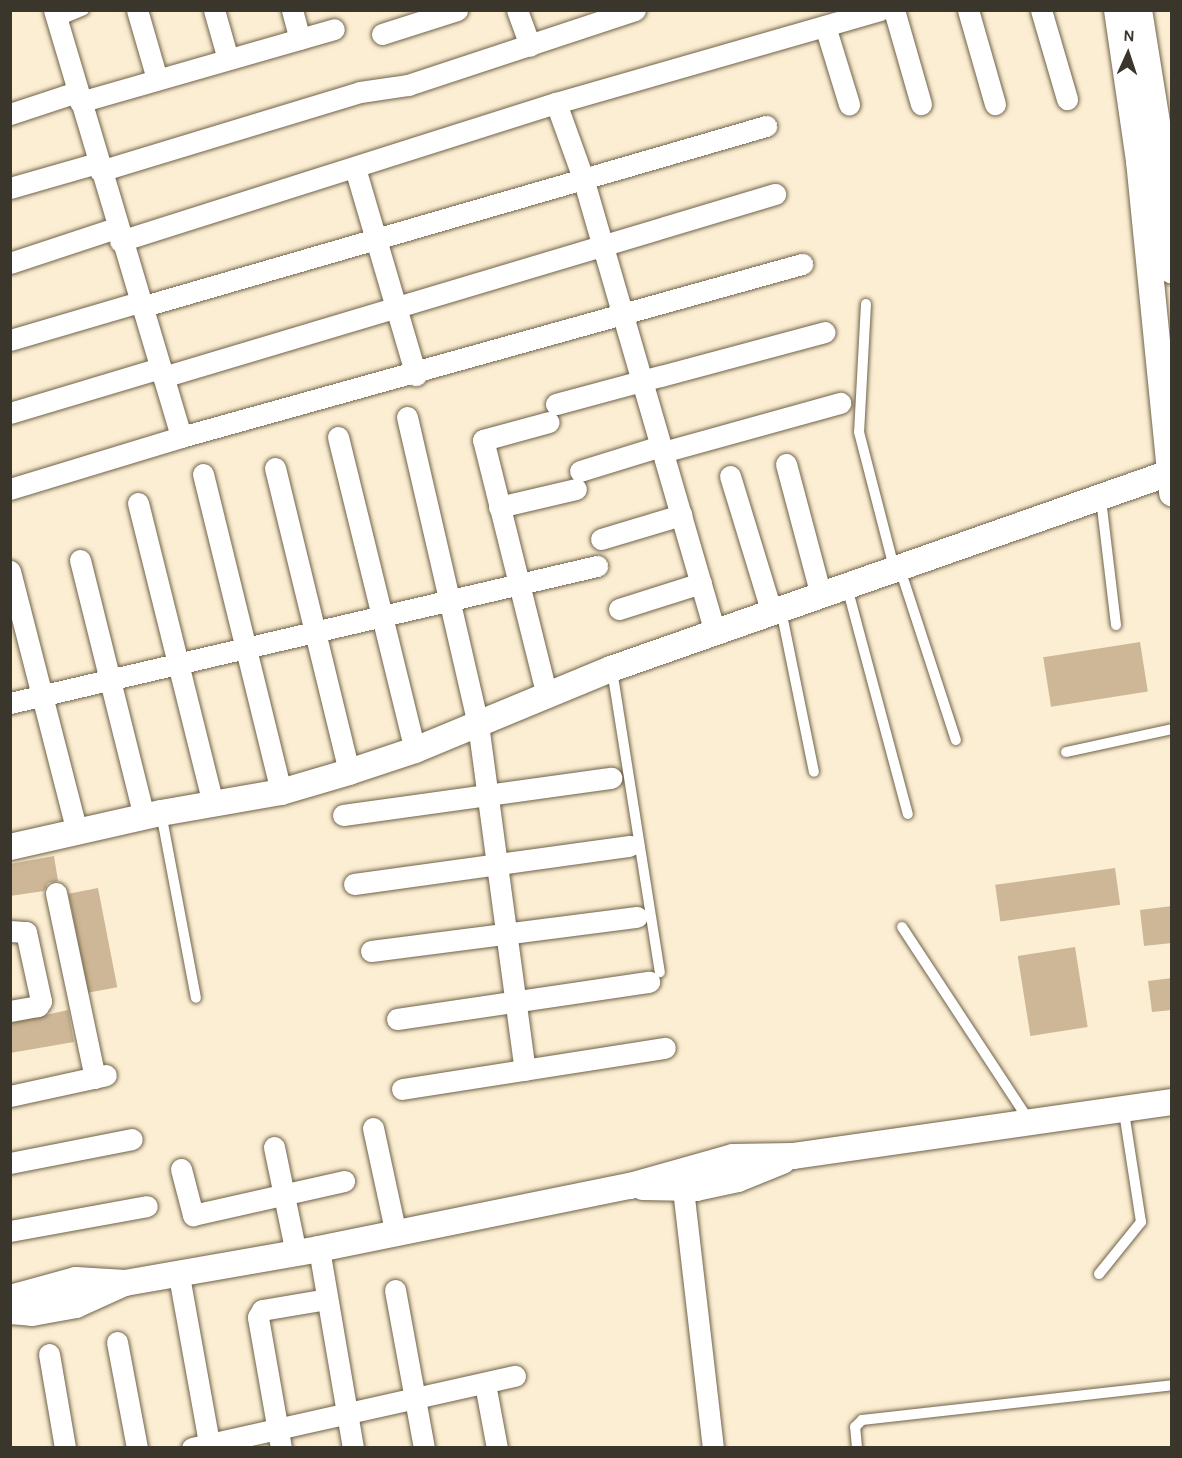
<!DOCTYPE html>
<html>
<head>
<meta charset="utf-8">
<style>
	body { margin:0 }
	#map { position:relative; width:1182px; height:1458px; overflow:hidden; background:#fceed2; font-family:Karla,sans-serif }
	div>[style] { position:absolute }
	.building>* { inset:0; background:#cdb796; transform-origin:0 0 }
	.roads { filter:drop-shadow(0 0 2px #6f624a) drop-shadow(0 0 2px #6f624a) }
	.service>* { height:10px; margin:-5px; padding:0 5px; transform-origin:5px; border-radius:5px; background:#fff }
	.minor>* { height:21px; margin:-10.5px; padding:0 10.5px; transform-origin:10.5px; border-radius:10.5px; background:#fff }
	.tertiary>* { height:26px; margin:-13px; padding:0 13px; transform-origin:13px; border-radius:13px; background:#fff }
	.secondary>* { height:28px; margin:-14px; padding:0 14px; transform-origin:14px; border-radius:14px; background:#fff }
	span { translate:-50% -50%; white-space:nowrap; text-align:center; line-height:1.15; -webkit-text-stroke:4.5px #fdfdfd; paint-order:stroke }
	.frame { position:absolute; inset:0; border:12px solid #3b362b; pointer-events:none }
	.north { position:absolute; left:1098px; top:24px; width:60px; height:60px; -webkit-text-stroke:4px #fdfdfd; paint-order:stroke; rotate:3deg; font-size:16px; font-weight:700; line-height:24px; text-align:center; color:#3b362b }
	.north::after { content:''; display:block; margin:auto; width:21px; height:27px; background:#3b362b; clip-path:polygon(50% 0,100% 100%,50% 72%,0 100%) }
</style>
</head>
<body>
<div id="map">
	<div class="building">
		<div style="left:1140px;top:642px;width:50px;height:98px;rotate:81deg"></div>
		<div style="clip-path:polygon(54px 856px,58px 881px,48px 883px,44px 891px,10px 896px,10px 864px)"></div>
		<div style="left:1115px;top:868px;width:37px;height:121px;rotate:82deg"></div>
		<div style="left:98px;top:888px;width:101px;height:30px;rotate:79deg"></div>
		<div style="clip-path:polygon(1172px 906px,1172px 943px,1144px 946px,1140px 910px)"></div>
		<div style="left:1075px;top:947px;width:81px;height:58px;rotate:81deg"></div>
		<div style="clip-path:polygon(1172px 978px,1172px 1010px,1152px 1012px,1148px 981px)"></div>
		<div style="clip-path:polygon(68px 1010px,74px 1042px,10px 1053px,10px 1023px)"></div>
	</div>
	<div class="roads">
		<div class="service">
			<div style="left:58px;top:21px;width:28px;rotate:-23deg"></div>
			<div style="left:866px;top:304px;width:128px;rotate:93.1deg"></div>
			<div style="left:859px;top:432px;width:144px;rotate:75.5deg"></div>
			<div style="left:1101px;top:499px;width:127px;rotate:83.2deg"></div>
			<div style="left:900px;top:569px;width:180px;rotate:71.9deg"></div>
			<div style="left:847px;top:587px;width:235px;rotate:75deg"></div>
			<div style="left:781px;top:610px;width:165px;rotate:78.5deg"></div>
			<div style="left:612px;top:670px;width:306px;rotate:81deg"></div>
			<div style="left:1066px;top:752px;width:108px;rotate:-12.2deg"></div>
			<div style="left:161px;top:813px;width:188px;rotate:79.3deg"></div>
			<div style="left:902px;top:927px;width:233px;rotate:56.7deg"></div>
			<div style="left:1099px;top:1274px;width:67px;rotate:-51.1deg"></div>
			<div style="left:1141px;top:1222px;width:111px;rotate:-98.8deg"></div>
			<div style="left:857px;top:1448px;width:21px;rotate:-95deg"></div>
			<div style="left:855px;top:1427px;width:10px;rotate:-45deg"></div>
			<div style="left:862px;top:1420px;width:312px;rotate:-6.4deg"></div>
		</div>
		<div class="minor">
			<div style="left:54px;top:10px;width:445px;rotate:73.4deg"></div>
			<div style="left:137px;top:10px;width:72px;rotate:73.8deg"></div>
			<div style="left:214px;top:10px;width:51px;rotate:74.1deg"></div>
			<div style="left:292px;top:10px;width:30px;rotate:75deg"></div>
			<div style="left:517px;top:10px;width:38px;rotate:70deg"></div>
			<div style="left:894px;top:10px;width:98px;rotate:74deg"></div>
			<div style="left:968px;top:10px;width:98px;rotate:74deg"></div>
			<div style="left:1041px;top:10px;width:93px;rotate:73.7deg"></div>
			<div style="left:825px;top:26px;width:82px;rotate:72.9deg"></div>
			<div style="left:382px;top:34px;width:79px;rotate:-17.7deg"></div>
			<div style="left:80px;top:102px;width:264px;rotate:-16deg"></div>
			<div style="left:556px;top:103px;width:80px;rotate:70.2deg"></div>
			<div style="left:583px;top:178px;width:473px;rotate:73.8deg"></div>
			<div style="left:10px;top:114px;width:71px;rotate:-18.2deg"></div>
			<div style="left:355px;top:168px;width:216px;rotate:73.6deg"></div>
			<div style="left:100px;top:171px;width:272px;rotate:-16.9deg"></div>
			<div style="left:360px;top:92px;width:49px;rotate:-8.3deg"></div>
			<div style="left:408px;top:85px;width:239px;rotate:-18.3deg"></div>
			<div style="left:10px;top:188px;width:91px;rotate:-16deg"></div>
			<div style="left:120px;top:241px;width:457px;rotate:-17.6deg"></div>
			<div style="left:556px;top:103px;width:337px;rotate:-16deg"></div>
			<div style="left:10px;top:263px;width:112px;rotate:-18.3deg"></div>
			<div style="left:141px;top:307px;width:651px;rotate:-16.15deg"></div>
			<div style="left:10px;top:340px;width:134px;rotate:-16.4deg"></div>
			<div style="left:163px;top:377px;width:639px;rotate:-16.65deg"></div>
			<div style="left:556px;top:404px;width:278px;rotate:-15deg"></div>
			<div style="left:10px;top:413px;width:157px;rotate:-16.7deg"></div>
			<div style="left:407px;top:417px;width:315px;rotate:77deg"></div>
			<div style="left:478px;top:724px;width:349px;rotate:82.3deg"></div>
			<div style="left:338px;top:437px;width:322px;rotate:76.2deg"></div>
			<div style="left:663px;top:452px;width:184px;rotate:-15.5deg"></div>
			<div style="left:786px;top:464px;width:137px;rotate:75.1deg"></div>
			<div style="left:275px;top:468px;width:313px;rotate:76.3deg"></div>
			<div style="left:580px;top:471px;width:85px;rotate:-17.2deg"></div>
			<div style="left:203px;top:474px;width:327px;rotate:76.2deg"></div>
			<div style="left:730px;top:476px;width:143px;rotate:73deg"></div>
			<div style="left:10px;top:489px;width:179px;rotate:-16.9deg"></div>
			<div style="left:181px;top:437px;width:645px;rotate:-15.57deg"></div>
			<div style="left:138px;top:503px;width:310px;rotate:76deg"></div>
			<div style="left:499px;top:507px;width:79px;rotate:-13.2deg"></div>
			<div style="left:601px;top:539px;width:84px;rotate:-16.7deg"></div>
			<div style="left:80px;top:560px;width:264px;rotate:76deg"></div>
			<div style="left:10px;top:571px;width:269px;rotate:75.6deg"></div>
			<div style="left:619px;top:609px;width:86px;rotate:-17.6deg"></div>
			<div style="left:547px;top:696px;width:264px;rotate:-104deg"></div>
			<div style="left:483px;top:440px;width:68px;rotate:-15.3deg"></div>
			<div style="left:10px;top:703px;width:603px;rotate:-13.14deg"></div>
			<div style="left:343px;top:815px;width:271px;rotate:-7.9deg"></div>
			<div style="left:354px;top:884px;width:278px;rotate:-7.9deg"></div>
			<div style="left:56px;top:893px;width:189px;rotate:78.1deg"></div>
			<div style="left:10px;top:931px;width:16px;rotate:4deg"></div>
			<div style="left:26px;top:932px;width:71px;rotate:77.7deg"></div>
			<div style="left:41px;top:1001px;width:6px;rotate:121deg"></div>
			<div style="left:38px;top:1006px;width:28px;rotate:170deg"></div>
			<div style="left:371px;top:951px;width:268px;rotate:-7.3deg"></div>
			<div style="left:397px;top:1019px;width:255px;rotate:-8.4deg"></div>
			<div style="left:402px;top:1089px;width:266px;rotate:-8.9deg"></div>
			<div style="left:10px;top:1096px;width:98px;rotate:-12.3deg"></div>
			<div style="left:373px;top:1128px;width:108px;rotate:77.8deg"></div>
			<div style="left:274px;top:1147px;width:108px;rotate:78.3deg"></div>
			<div style="left:10px;top:1163px;width:124px;rotate:-11.1deg"></div>
			<div style="left:181px;top:1169px;width:48px;rotate:75.4deg"></div>
			<div style="left:193px;top:1215px;width:155px;rotate:-12.7deg"></div>
			<div style="left:683px;top:1189px;width:261px;rotate:83.4deg"></div>
			<div style="left:10px;top:1231px;width:139px;rotate:-10.3deg"></div>
			<div style="left:319px;top:1249px;width:202px;rotate:80.3deg"></div>
			<div style="left:179px;top:1276px;width:175px;rotate:79.8deg"></div>
			<div style="left:395px;top:1290px;width:161px;rotate:79.6deg"></div>
			<div style="left:117px;top:1342px;width:108px;rotate:79.3deg"></div>
			<div style="left:49px;top:1354px;width:95px;rotate:80.3deg"></div>
			<div style="left:485px;top:1384px;width:65px;rotate:79.4deg"></div>
			<div style="left:192px;top:1448px;width:331px;rotate:-12.6deg"></div>
			<div style="left:281px;top:1448px;width:133px;rotate:-100deg"></div>
			<div style="left:258px;top:1317px;width:8px;rotate:-60deg"></div>
			<div style="left:262px;top:1310px;width:66px;rotate:-9.6deg"></div>
		</div>
		<div class="tertiary">
			<div style="left:1117px;top:10px;width:153px;rotate:81.7deg"></div>
			<div style="left:1139px;top:161px;width:334px;rotate:84.3deg"></div>
			<div style="left:10px;top:847px;width:155px;rotate:-12.7deg"></div>
			<div style="left:161px;top:813px;width:122px;rotate:-9.9deg"></div>
			<div style="left:281px;top:792px;width:71px;rotate:-16.4deg"></div>
			<div style="left:349px;top:772px;width:70px;rotate:-18.4deg"></div>
			<div style="left:415px;top:750px;width:212px;rotate:-22.5deg"></div>
			<div style="left:611px;top:669px;width:595px;rotate:-19.35deg"></div>
			<div style="left:643px;top:1187px;width:53px;rotate:1.1deg"></div>
			<div style="left:696px;top:1188px;width:43px;rotate:-12.1deg"></div>
			<div style="left:738px;top:1179px;width:48px;rotate:-22.2deg"></div>
			<div style="left:10px;top:1298px;width:68px;rotate:-15.3deg"></div>
			<div style="left:76px;top:1280px;width:49px;rotate:3.5deg"></div>
			<div style="left:125px;top:1283px;width:197px;rotate:-9.9deg"></div>
			<div style="left:319px;top:1249px;width:317px;rotate:-11.5deg"></div>
			<div style="left:630px;top:1186px;width:107px;rotate:-15.7deg"></div>
			<div style="left:733px;top:1157px;width:60px;rotate:-1deg"></div>
			<div style="left:793px;top:1156px;width:383px;rotate:-8.1deg"></div>
			<div style="left:10px;top:1311px;width:22px;rotate:5deg"></div>
			<div style="left:32px;top:1313px;width:45px;rotate:-10.3deg"></div>
			<div style="left:76px;top:1305px;width:51px;rotate:-24.5deg"></div>
		</div>
		<div class="secondary">
			<div style="left:1138px;top:10px;width:145px;rotate:80.9deg"></div>
			<div style="left:1161px;top:153px;width:117px;rotate:84.6deg"></div>
		</div>
	</div>
	<div class="frame"></div>
	<div class="north">N</div>
</div>
</body>
</html>
